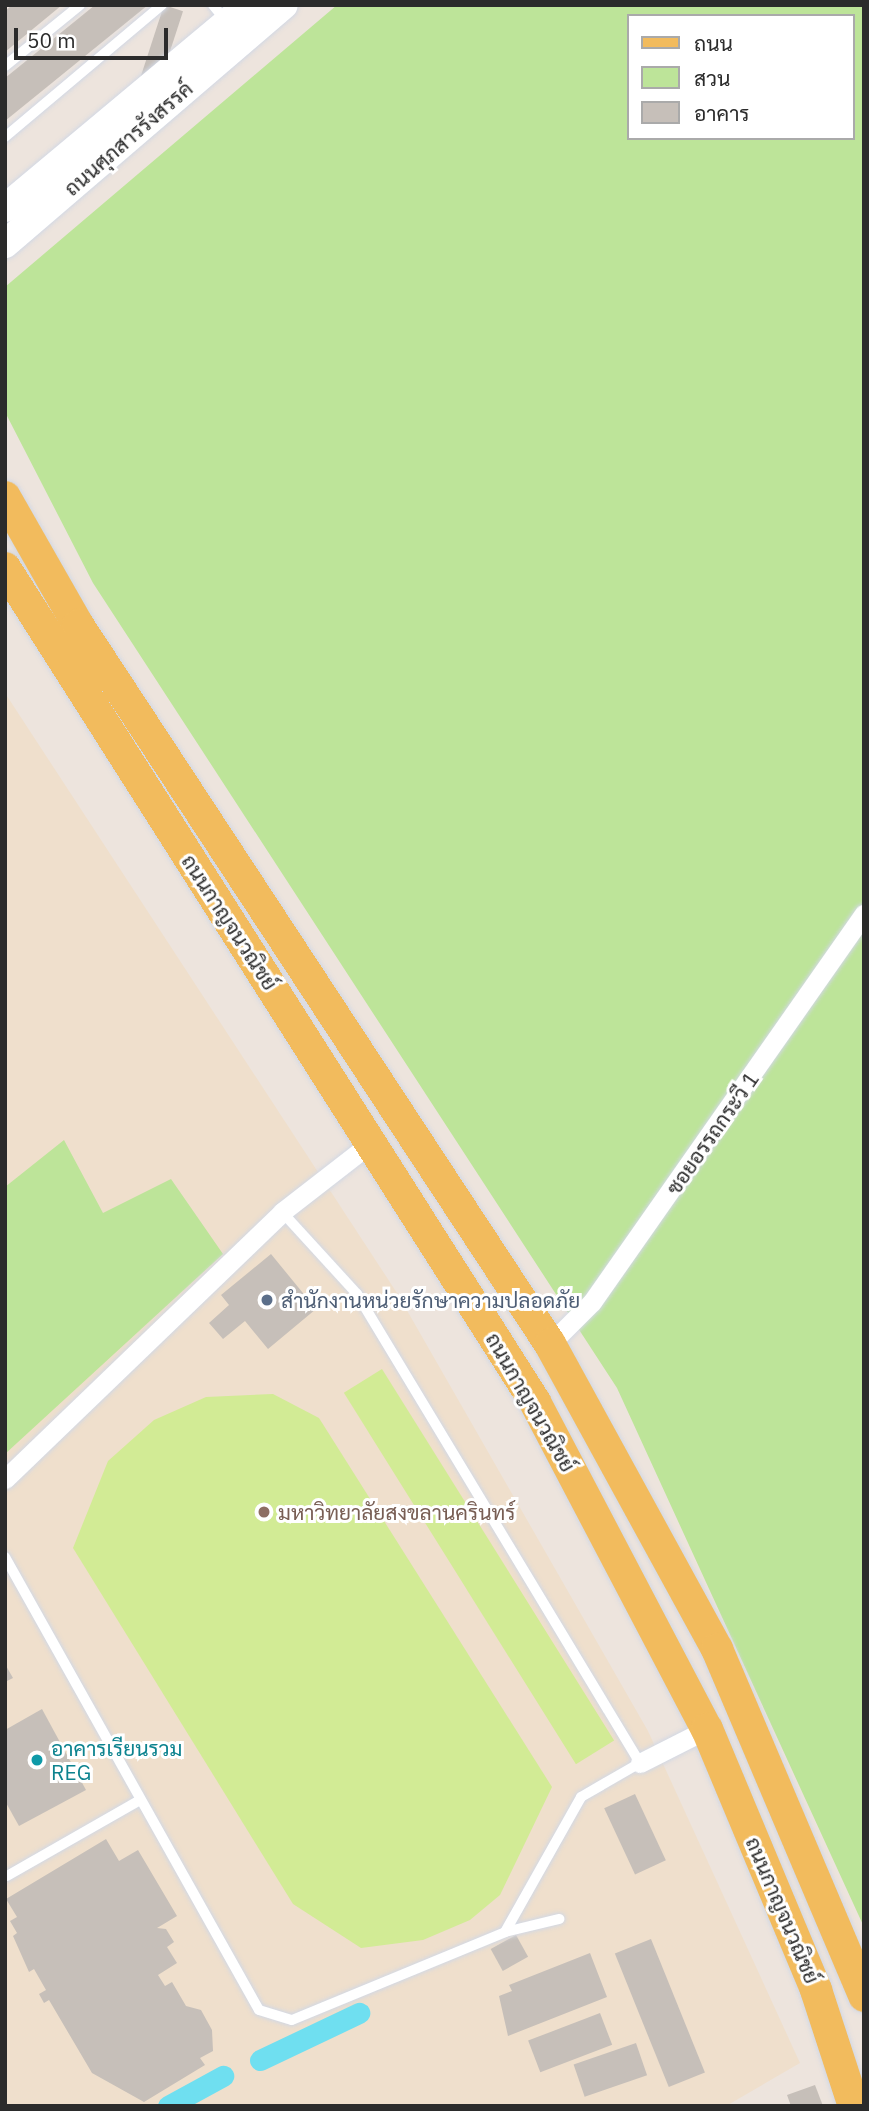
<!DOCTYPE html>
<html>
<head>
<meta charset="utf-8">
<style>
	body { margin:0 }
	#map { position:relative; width:869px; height:2111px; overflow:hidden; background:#ede4dd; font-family:"IBM Plex Sans",Sarabun,sans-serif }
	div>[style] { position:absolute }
	.education>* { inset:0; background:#efdfcc }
	.green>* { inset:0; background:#bde499 }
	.pitch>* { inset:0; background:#d2eb95; transform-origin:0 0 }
	.canal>* { height:21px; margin:-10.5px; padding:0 10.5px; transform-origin:10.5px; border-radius:10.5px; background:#6fdff0 }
	.building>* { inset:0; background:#c6bfb9; transform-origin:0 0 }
	.roads { filter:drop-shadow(0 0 2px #d2d8e4) drop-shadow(0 0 2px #d2d8e4) }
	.lane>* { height:10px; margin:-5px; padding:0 5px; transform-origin:5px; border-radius:5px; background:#fff }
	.street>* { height:19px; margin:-9.5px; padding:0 9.5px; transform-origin:9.5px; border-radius:9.5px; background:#fff }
	.secondary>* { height:28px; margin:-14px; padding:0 14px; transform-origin:14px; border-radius:14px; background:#fff }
	.primary>* { height:32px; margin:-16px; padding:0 16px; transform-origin:16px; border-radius:16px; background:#f2bb5d }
	.dots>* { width:19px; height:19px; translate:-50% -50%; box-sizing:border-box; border:4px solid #fff; border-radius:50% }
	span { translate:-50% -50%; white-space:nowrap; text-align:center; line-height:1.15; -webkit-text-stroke:6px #fff; paint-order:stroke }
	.street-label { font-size:21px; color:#2b2b2b }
	.service-label { font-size:21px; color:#4e5e75 }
	.left { translate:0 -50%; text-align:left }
	.education-label { font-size:21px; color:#785e54 }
	.culture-label { font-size:21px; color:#0d838f }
	.frame { position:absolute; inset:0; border:7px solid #2b2b2b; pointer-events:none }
	.legend { position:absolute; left:627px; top:14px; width:228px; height:126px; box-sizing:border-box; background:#fff; border:2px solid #aaa; margin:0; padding:9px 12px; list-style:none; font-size:21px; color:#2b2b2b }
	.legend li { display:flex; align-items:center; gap:14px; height:35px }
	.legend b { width:35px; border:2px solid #aaa }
	.scale { position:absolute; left:14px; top:28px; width:154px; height:32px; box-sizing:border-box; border:4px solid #2b2b2b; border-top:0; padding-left:9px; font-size:21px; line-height:24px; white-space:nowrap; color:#2b2b2b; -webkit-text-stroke:5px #fff; paint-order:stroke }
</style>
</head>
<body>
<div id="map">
	<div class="education">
		<div style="clip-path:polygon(5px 693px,397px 1293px,648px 1731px,800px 2063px,726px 2106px,5px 2106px)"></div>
	</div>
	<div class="green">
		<div style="clip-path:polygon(evenodd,337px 5px,864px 5px,864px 1927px,617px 1388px,93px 583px,5px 412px,5px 287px,337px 5px,629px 16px,853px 16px,853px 138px,629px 138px,629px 16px)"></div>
		<div style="clip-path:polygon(64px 1140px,103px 1213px,171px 1179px,223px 1254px,5px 1454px,5px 1187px)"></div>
	</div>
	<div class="pitch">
		<div style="left:382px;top:1369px;width:438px;height:45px;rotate:58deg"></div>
		<div style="clip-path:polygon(273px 1394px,319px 1418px,552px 1787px,500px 1895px,470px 1920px,423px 1940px,361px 1948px,293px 1904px,73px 1548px,108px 1461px,154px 1420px,206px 1397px)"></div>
	</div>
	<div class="canal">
		<div style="left:260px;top:2060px;width:110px;rotate:-25.4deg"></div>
		<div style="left:168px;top:2106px;width:63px;rotate:-28.6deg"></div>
	</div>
	<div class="building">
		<div style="clip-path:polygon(12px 5px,62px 5px,5px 52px,5px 11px)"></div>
		<div style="clip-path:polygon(95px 5px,148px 5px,5px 121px,5px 78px)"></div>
		<div style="left:164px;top:5px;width:20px;height:123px;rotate:18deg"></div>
		<div style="clip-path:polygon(271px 1254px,316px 1309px,268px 1349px,245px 1321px,223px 1339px,209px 1323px,229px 1305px,221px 1295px)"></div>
		<div style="clip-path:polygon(5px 1664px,13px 1678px,5px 1682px)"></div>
		<div style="clip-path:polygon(42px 1709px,86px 1790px,19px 1826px,5px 1801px,5px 1730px)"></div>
		<div style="left:635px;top:1794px;width:73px;height:34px;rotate:65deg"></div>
		<div style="clip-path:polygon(106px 1839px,119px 1861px,138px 1850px,177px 1916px,157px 1928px,166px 1929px,174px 1942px,167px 1947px,177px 1963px,158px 1975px,165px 1986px,172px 1982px,186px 2006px,201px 2010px,212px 2030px,213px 2051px,200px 2058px,205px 2065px,144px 2102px,92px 2073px,49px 2000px,44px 2003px,39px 1994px,46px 1990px,34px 1969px,29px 1972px,13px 1936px,17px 1933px,10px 1921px,17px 1917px,6px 1899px)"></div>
		<div style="left:516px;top:1935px;width:25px;height:29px;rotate:61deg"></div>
		<div style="left:651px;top:1939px;width:144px;height:39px;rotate:68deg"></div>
		<div style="clip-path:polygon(590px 1953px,607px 1997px,508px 2036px,499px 1996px,512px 1991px,509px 1985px)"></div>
		<div style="left:600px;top:2013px;width:34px;height:77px;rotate:69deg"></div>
		<div style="left:636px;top:2043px;width:34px;height:66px;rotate:71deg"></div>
		<div style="clip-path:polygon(815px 2085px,823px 2106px,791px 2106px,787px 2095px)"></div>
	</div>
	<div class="roads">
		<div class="lane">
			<div style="left:213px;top:5px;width:19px;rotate:51deg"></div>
			<div style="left:5px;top:66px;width:97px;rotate:-39.1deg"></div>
			<div style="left:5px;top:137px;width:205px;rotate:-40.1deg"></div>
			<div style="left:5px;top:1557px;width:519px;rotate:60.72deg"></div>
			<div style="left:259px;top:2010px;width:34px;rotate:17deg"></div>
			<div style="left:292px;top:2020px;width:230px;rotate:-22.4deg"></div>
			<div style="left:505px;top:1932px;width:155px;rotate:-60.6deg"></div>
			<div style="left:581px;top:1797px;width:68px;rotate:-30deg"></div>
			<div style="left:640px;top:1763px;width:548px;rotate:-121.11deg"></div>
			<div style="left:357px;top:1294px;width:111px;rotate:-132.4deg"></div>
			<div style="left:7px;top:1876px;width:153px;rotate:-29.7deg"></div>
			<div style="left:505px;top:1932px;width:56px;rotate:-13.5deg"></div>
		</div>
		<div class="street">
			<div style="left:550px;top:1344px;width:59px;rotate:-45deg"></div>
			<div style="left:592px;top:1302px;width:474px;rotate:-55deg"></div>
			<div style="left:5px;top:1479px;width:385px;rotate:-43.9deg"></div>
			<div style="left:282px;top:1212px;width:114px;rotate:-37.9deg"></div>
			<div style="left:640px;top:1763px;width:75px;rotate:-26.9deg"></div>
		</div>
		<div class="secondary">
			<div style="left:5px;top:208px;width:317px;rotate:-39.9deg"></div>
			<div style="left:5px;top:244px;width:367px;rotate:-40.6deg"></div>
		</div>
		<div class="primary">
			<div style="left:5px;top:497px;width:147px;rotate:60.3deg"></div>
			<div style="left:78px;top:625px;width:860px;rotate:56.72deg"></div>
			<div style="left:550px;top:1344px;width:348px;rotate:61.3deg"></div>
			<div style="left:717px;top:1649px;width:377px;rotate:67deg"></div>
			<div style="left:5px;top:568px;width:988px;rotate:57.56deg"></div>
			<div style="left:535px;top:1402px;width:369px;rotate:62.3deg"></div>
			<div style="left:707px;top:1729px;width:283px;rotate:67.3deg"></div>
			<div style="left:816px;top:1990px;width:122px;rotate:71.9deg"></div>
		</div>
	</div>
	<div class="dots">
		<div style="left:267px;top:1300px;background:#5c6f8a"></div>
		<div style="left:264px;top:1512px;background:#8d6e63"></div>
		<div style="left:37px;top:1760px;background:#0f9aa8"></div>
	</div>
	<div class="street-label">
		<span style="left:128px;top:138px;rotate:-41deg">ถนนศุภสารรังสรรค์</span>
		<span style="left:230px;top:922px;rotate:57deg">ถนนกาญจนวณิชย์</span>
		<span style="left:712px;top:1133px;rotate:-55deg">ซอยอรรถกระวี 1</span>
		<span style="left:531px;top:1402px;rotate:60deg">ถนนกาญจนวณิชย์</span>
		<span style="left:783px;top:1910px;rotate:67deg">ถนนกาญจนวณิชย์</span>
	</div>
	<div class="service-label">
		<span class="left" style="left:281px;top:1300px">สำนักงานหน่วยรักษาความปลอดภัย</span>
	</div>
	<div class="education-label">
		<span class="left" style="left:278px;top:1512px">มหาวิทยาลัยสงขลานครินทร์</span>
	</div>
	<div class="culture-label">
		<span class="left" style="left:51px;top:1760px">อาคารเรียนรวม<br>REG</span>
	</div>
	<div class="frame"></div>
	<ul class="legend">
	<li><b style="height:9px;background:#f2bb5d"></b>ถนน</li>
	<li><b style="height:19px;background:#bde499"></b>สวน</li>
	<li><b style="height:19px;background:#c6bfb9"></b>อาคาร</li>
	</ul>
	<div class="scale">50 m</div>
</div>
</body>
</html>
